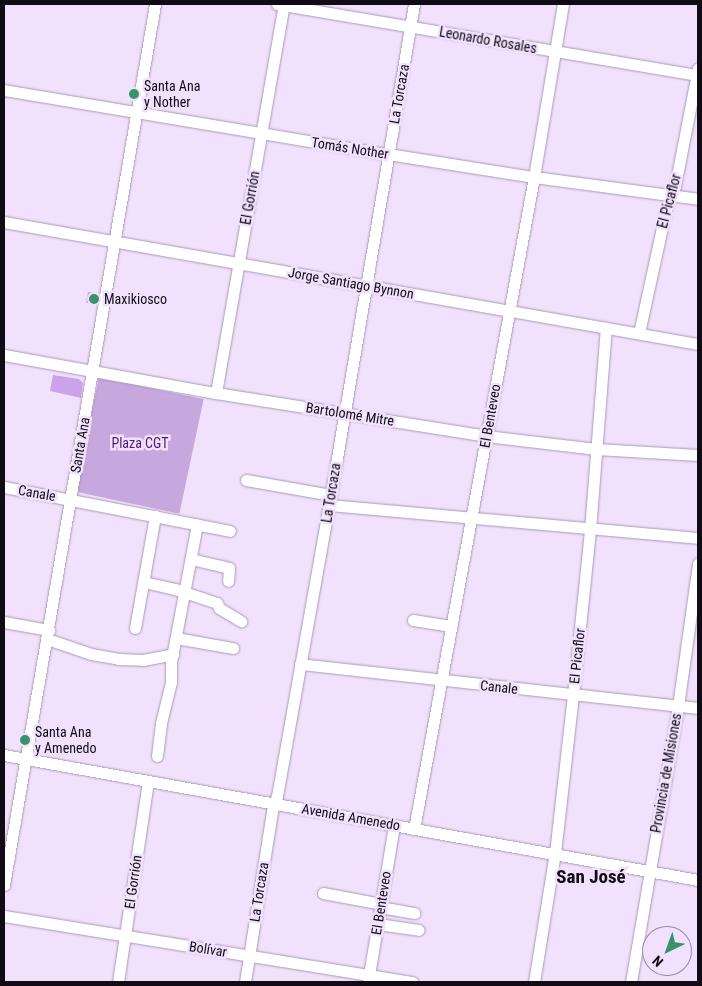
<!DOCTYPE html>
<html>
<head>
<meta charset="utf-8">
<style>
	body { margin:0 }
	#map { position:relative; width:702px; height:986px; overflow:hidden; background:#f1e1fd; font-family:"Roboto Condensed",sans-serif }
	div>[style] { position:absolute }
	.green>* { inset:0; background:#c6a7de; transform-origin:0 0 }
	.building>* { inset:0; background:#cca3ea; transform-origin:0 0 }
	.roads { filter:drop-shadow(0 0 1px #a899b3) drop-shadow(0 0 1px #a899b3) }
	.minor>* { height:11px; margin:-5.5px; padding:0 5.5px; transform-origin:5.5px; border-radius:5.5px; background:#fff }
	.dots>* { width:14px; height:14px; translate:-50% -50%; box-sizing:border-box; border:2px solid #f1e1fd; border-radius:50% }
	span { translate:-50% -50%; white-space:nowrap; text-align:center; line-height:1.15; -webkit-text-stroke:5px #f1e1fd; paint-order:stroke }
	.street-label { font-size:14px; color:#100b14 }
	.poi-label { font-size:14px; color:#100b14 }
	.left { translate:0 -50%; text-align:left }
	.park-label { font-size:14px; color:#501a6d }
	.district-label { font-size:19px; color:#100b14; font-weight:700 }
	.frame { position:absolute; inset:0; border:5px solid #100b14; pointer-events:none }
	.north { position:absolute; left:642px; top:926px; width:50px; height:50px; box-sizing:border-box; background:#f1e1fd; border:1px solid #978ba0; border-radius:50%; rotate:222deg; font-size:14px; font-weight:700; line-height:20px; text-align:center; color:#100b14 }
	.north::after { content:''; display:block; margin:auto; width:18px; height:22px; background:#39936a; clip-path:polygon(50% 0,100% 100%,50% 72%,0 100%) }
</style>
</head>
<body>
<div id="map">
	<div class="green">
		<div style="left:99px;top:377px;width:107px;height:117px;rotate:12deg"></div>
	</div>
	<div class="building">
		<div style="left:88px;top:292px;width:11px;height:11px;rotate:10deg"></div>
		<div style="clip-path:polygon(53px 375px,79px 379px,83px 383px,81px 398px,50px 391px)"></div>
	</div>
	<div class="roads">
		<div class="minor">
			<div style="left:277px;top:4px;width:427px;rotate:9.6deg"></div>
			<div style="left:4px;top:90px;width:389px;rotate:9.5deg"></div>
			<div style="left:388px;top:154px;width:148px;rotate:9deg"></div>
			<div style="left:534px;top:177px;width:165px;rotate:7.6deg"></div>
			<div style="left:4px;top:222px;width:705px;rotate:9.97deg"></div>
			<div style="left:639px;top:333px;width:127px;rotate:-77.7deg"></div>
			<div style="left:666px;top:209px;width:25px;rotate:-69deg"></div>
			<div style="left:675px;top:186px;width:120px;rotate:-79deg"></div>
			<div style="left:4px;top:355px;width:215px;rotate:10.2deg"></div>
			<div style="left:216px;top:393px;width:273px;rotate:9deg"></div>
			<div style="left:486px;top:436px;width:111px;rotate:6.7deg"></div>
			<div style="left:596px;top:449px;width:102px;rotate:3.4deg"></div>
			<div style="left:216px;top:393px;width:395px;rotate:-80.1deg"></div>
			<div style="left:246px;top:480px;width:86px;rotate:10deg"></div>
			<div style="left:4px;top:487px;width:230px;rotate:11deg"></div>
			<div style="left:329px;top:505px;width:370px;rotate:5.1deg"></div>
			<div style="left:191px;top:559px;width:39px;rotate:13deg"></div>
			<div style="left:229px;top:568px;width:13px;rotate:94deg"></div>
			<div style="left:144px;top:582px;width:32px;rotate:13deg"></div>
			<div style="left:175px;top:589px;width:44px;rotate:18.4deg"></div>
			<div style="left:217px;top:603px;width:5px;rotate:68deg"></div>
			<div style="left:219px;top:608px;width:26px;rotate:31deg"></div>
			<div style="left:413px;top:620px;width:39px;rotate:9deg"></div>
			<div style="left:4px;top:622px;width:46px;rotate:10.1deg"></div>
			<div style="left:135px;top:628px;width:114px;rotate:-79.9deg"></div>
			<div style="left:176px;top:638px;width:58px;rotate:10deg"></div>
			<div style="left:47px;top:639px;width:46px;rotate:18.8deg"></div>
			<div style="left:91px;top:654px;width:27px;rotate:10deg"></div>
			<div style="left:118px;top:659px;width:25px;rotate:2deg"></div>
			<div style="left:143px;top:660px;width:31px;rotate:-11deg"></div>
			<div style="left:300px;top:664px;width:400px;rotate:6.3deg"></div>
			<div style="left:4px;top:755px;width:705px;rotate:10.21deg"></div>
			<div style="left:157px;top:756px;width:33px;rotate:-83deg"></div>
			<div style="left:161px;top:723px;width:42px;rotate:-76.3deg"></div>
			<div style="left:171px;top:682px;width:20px;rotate:-90deg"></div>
			<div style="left:171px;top:662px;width:140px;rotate:-79.3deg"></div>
			<div style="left:414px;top:829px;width:663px;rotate:-79.57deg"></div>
			<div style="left:534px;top:177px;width:175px;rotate:-80.5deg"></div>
			<div style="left:4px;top:885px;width:894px;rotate:-80.27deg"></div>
			<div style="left:323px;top:893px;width:59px;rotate:10.7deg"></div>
			<div style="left:380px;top:907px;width:35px;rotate:10deg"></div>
			<div style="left:4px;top:916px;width:414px;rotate:9.2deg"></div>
			<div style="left:378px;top:924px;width:41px;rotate:8.3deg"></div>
			<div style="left:368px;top:981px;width:158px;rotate:-80.5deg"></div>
			<div style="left:118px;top:982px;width:203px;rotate:-81.5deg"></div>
			<div style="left:245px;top:982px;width:173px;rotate:-81deg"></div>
			<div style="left:272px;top:811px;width:16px;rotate:-72deg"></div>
			<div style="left:277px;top:796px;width:296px;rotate:-79.9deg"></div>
			<div style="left:329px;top:505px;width:508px;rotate:-80.37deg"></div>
			<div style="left:534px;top:982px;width:131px;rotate:-80.8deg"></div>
			<div style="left:555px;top:853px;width:159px;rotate:-83.5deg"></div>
			<div style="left:573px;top:695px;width:166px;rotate:-84.1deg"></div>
			<div style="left:590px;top:530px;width:203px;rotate:-85.5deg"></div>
			<div style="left:631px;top:982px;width:280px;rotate:-80.3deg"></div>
			<div style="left:678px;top:706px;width:144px;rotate:-82deg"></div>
		</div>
	</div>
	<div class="dots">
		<div style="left:134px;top:94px;background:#39936a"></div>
		<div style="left:94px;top:299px;background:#39936a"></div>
		<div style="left:25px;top:740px;background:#39936a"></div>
	</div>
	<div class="street-label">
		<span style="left:488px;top:40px;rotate:10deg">Leonardo Rosales</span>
		<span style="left:399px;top:94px;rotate:-80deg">La Torcaza</span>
		<span style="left:350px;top:148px;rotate:9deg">Tomás Nother</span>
		<span style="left:250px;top:198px;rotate:-80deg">El Gorrión</span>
		<span style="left:669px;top:201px;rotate:-75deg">El Picaflor</span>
		<span style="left:351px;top:283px;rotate:10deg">Jorge Santiago Bynnon</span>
		<span style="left:350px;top:414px;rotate:9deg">Bartolomé Mitre</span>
		<span style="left:490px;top:416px;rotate:-80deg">El Benteveo</span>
		<span style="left:80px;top:445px;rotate:-80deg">Santa Ana</span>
		<span style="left:37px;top:493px;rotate:10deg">Canale</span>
		<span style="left:331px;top:493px;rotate:-81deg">La Torcaza</span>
		<span style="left:577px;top:656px;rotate:-84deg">El Picaflor</span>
		<span style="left:499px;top:687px;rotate:6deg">Canale</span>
		<span style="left:666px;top:773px;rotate:-80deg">Provincia de Misiones</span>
		<span style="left:351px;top:817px;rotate:10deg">Avenida Amenedo</span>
		<span style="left:133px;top:882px;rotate:-82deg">El Gorrión</span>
		<span style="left:259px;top:892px;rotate:-81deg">La Torcaza</span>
		<span style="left:381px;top:903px;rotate:-81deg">El Benteveo</span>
		<span style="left:208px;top:949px;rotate:9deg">Bolívar</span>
	</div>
	<div class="poi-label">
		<span class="left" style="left:144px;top:94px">Santa Ana<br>y Nother</span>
		<span class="left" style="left:104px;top:299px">Maxikiosco</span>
		<span class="left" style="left:35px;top:740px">Santa Ana<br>y Amenedo</span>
	</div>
	<div class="park-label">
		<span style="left:140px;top:443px">Plaza CGT</span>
	</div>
	<div class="district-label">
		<span style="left:591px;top:877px">San José</span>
	</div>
	<div class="frame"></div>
	<div class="north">N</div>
</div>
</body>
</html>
